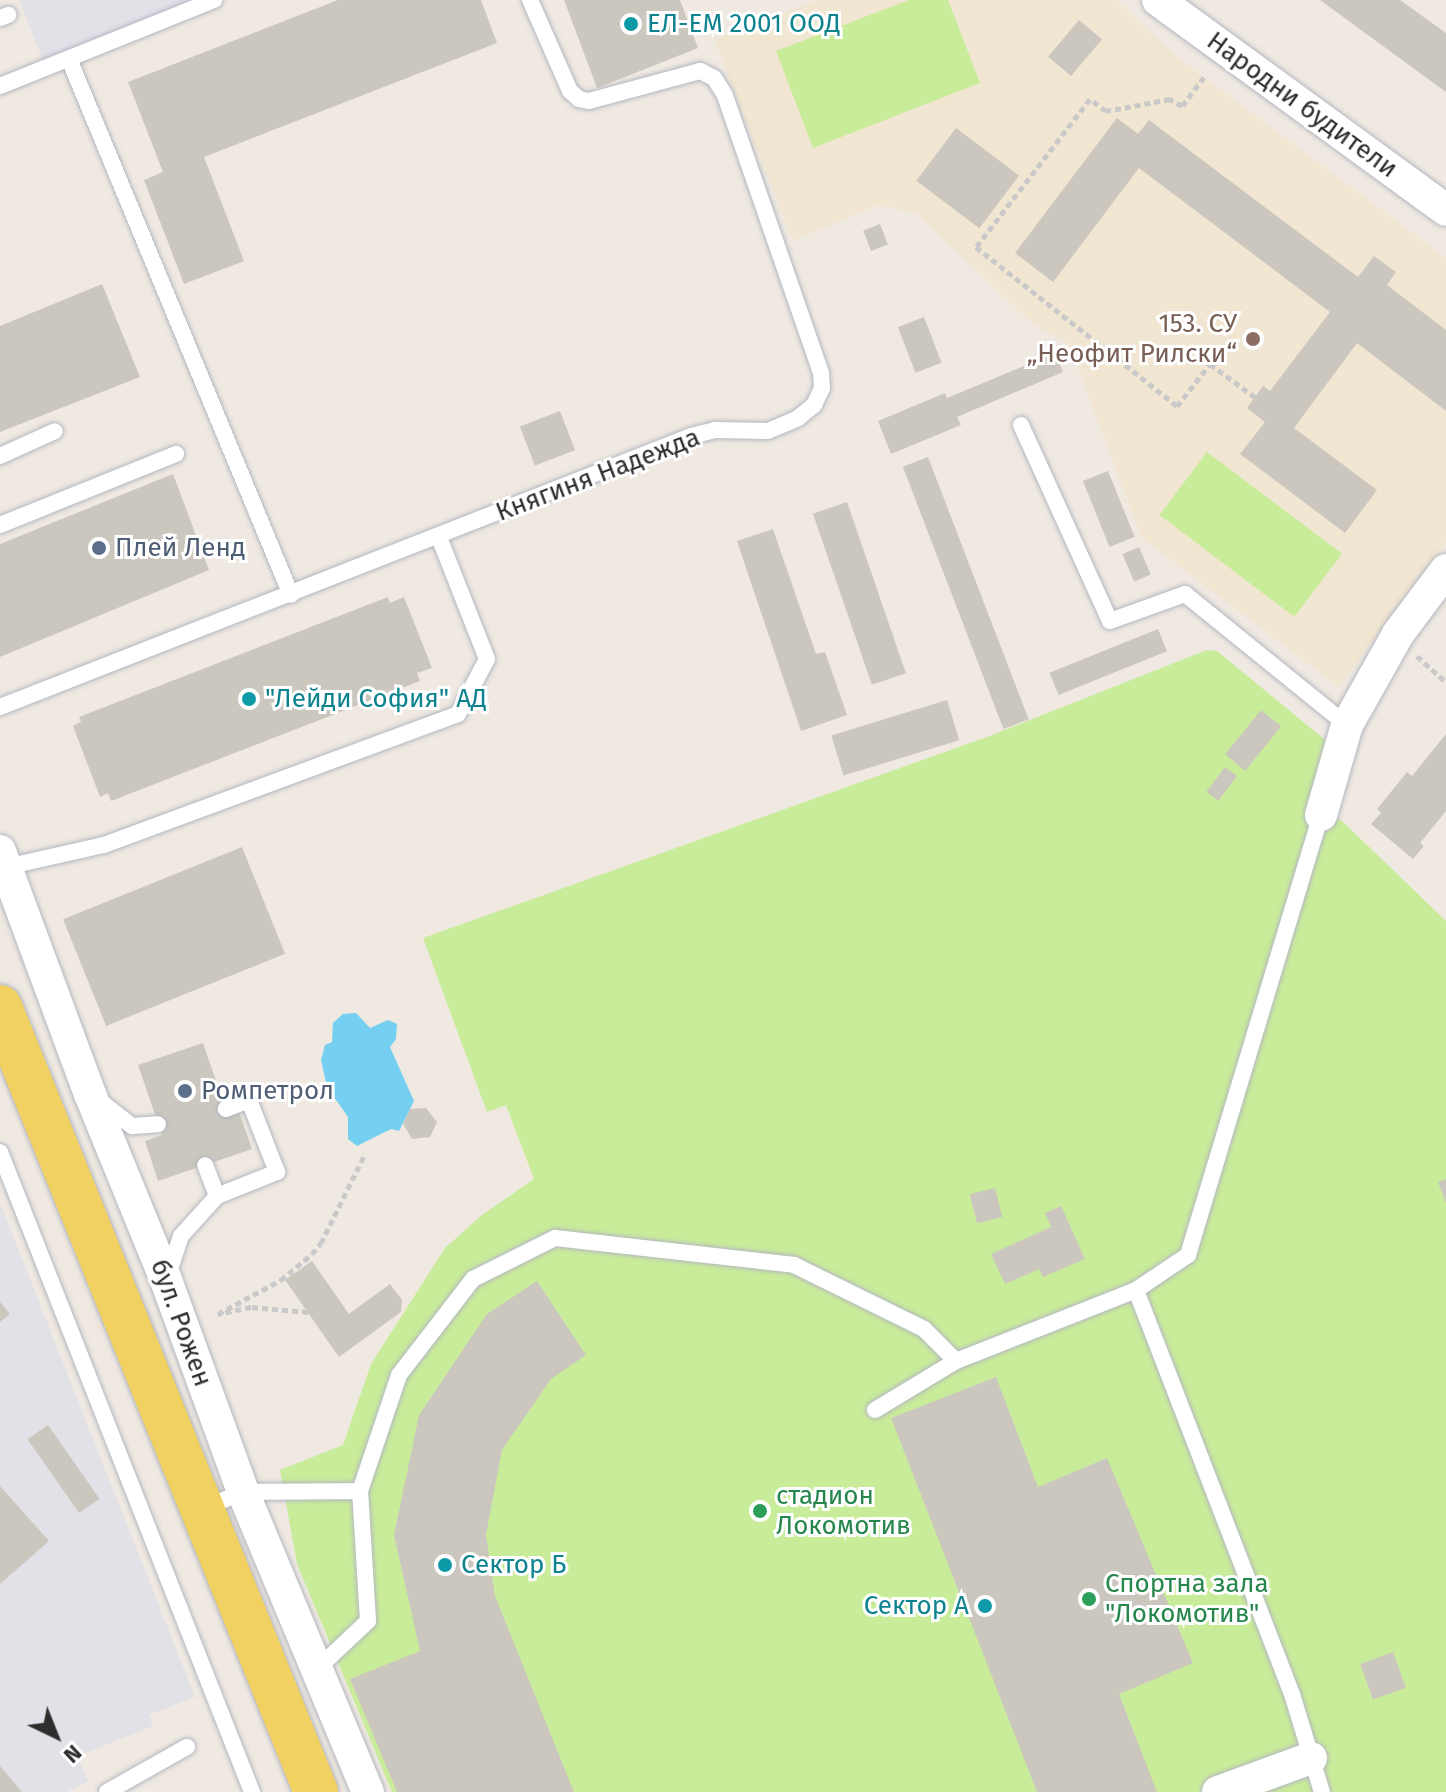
<!DOCTYPE html>
<html>
<head>
<meta charset="utf-8">
<style>
	body { margin:0 }
	#map { position:relative; width:1446px; height:1792px; overflow:hidden; background:#efe9e1; font-family:"Fira Sans",sans-serif }
	div>[style] { position:absolute }
	.industrial>* { inset:0; background:#e3e1e8 }
	.education>* { inset:0; background:#f0e6d1 }
	.pitch>* { inset:0; background:#c9ec9a; transform-origin:0 0 }
	.water>* { inset:0; background:#75cff0 }
	.building>* { inset:0; background:#cbc7bf; transform-origin:0 0 }
	.path>* { height:5px; margin-top:-2.5px; transform-origin:0; background:repeating-linear-gradient(90deg,#c9c9c9 0 6px,transparent 0 10px) }
	.roads { filter:drop-shadow(0 0 2px #b4b7c1) drop-shadow(0 0 2px #b4b7c1) }
	.lane>* { height:16px; margin:-8px; padding:0 8px; transform-origin:8px; border-radius:8px; background:#fff }
	.street>* { height:32px; margin:-16px; padding:0 16px; transform-origin:16px; border-radius:16px; background:#fff }
	.primary>* { height:44px; margin:-22px; padding:0 22px; transform-origin:22px; border-radius:22px; background:#f2d163 }
	.dots>* { width:22px; height:22px; translate:-50% -50%; box-sizing:border-box; border:4px solid #fff; border-radius:50% }
	span { translate:-50% -50%; white-space:nowrap; text-align:center; line-height:1.15; -webkit-text-stroke:6px #fff; paint-order:stroke }
	.culture-label { font-size:26px; color:#0d838f }
	.left { translate:0 -50%; text-align:left }
	.right { translate:-100% -50%; text-align:right }
	.street-label { font-size:26px; color:#2e2e2e }
	.education-label { font-size:26px; color:#785e54 }
	.service-label { font-size:26px; color:#4e5e75 }
	.leisure-label { font-size:26px; color:#27864d }
	.north { position:absolute; left:16px; top:1696px; width:80px; height:80px; -webkit-text-stroke:6px #fff; paint-order:stroke; rotate:137deg; font-size:22px; font-weight:700; line-height:32px; text-align:center; color:#2e2e2e }
	.north::after { content:''; display:block; margin:auto; width:28px; height:36px; background:#2e2e2e; clip-path:polygon(50% 0,100% 100%,50% 72%,0 100%) }
</style>
</head>
<body>
<div id="map">
	<div class="industrial">
		<div style="clip-path:polygon(19px 0,202px 0,45px 65px)"></div>
		<div style="clip-path:polygon(0 1203px,195px 1697px,149px 1715px,153px 1726px,78px 1756px,88px 1781px,67px 1792px,0 1792px)"></div>
	</div>
	<div class="education">
		<div style="clip-path:polygon(817px 0,1116px 0,1177px 57px,1446px 258px,1446px 543px,1339px 687px,1141px 537px,1069px 344px,1033px 324px,916px 213px,878px 205px,793px 241px,714px 39px)"></div>
	</div>
	<div class="pitch">
		<div style="clip-path:polygon(909px 0,948px 0,980px 83px,813px 148px,776px 51px)"></div>
		<div style="left:1207px;top:452px;width:169px;height:79px;rotate:37deg"></div>
		<div style="clip-path:polygon(1207px 650px,1217px 651px,1324px 739px,1325px 748px,1307px 812px,1341px 820px,1446px 921px,1446px 1792px,392px 1792px,297px 1564px,280px 1470px,343px 1445px,371px 1364px,445px 1248px,482px 1215px,534px 1179px,506px 1105px,487px 1112px,423px 938px,987px 737px)"></div>
	</div>
	<div class="water">
		<div style="clip-path:polygon(356px 1013px,370px 1028px,388px 1020px,397px 1024px,396px 1039px,390px 1047px,414px 1101px,399px 1131px,391px 1129px,357px 1146px,348px 1139px,348px 1117px,327px 1087px,321px 1060px,325px 1045px,332px 1042px,333px 1023px,343px 1014px)"></div>
	</div>
	<div class="building">
		<div style="clip-path:polygon(338px 0,481px 0,497px 43px,204px 157px,244px 261px,184px 284px,144px 180px,163px 172px,128px 82px)"></div>
		<div style="clip-path:polygon(564px 0,680px 0,698px 48px,597px 88px)"></div>
		<div style="clip-path:polygon(1320px 0,1400px 0,1446px 33px,1446px 92px)"></div>
		<div style="left:1079px;top:20px;width:30px;height:48px;rotate:40deg"></div>
		<div style="clip-path:polygon(1117px 118px,1138px 134px,1149px 120px,1358px 277px,1374px 256px,1396px 272px,1387px 285px,1446px 330px,1446px 411px,1357px 343px,1294px 428px,1377px 490px,1345px 533px,1240px 454px,1265px 422px,1247px 408px,1263px 386px,1270px 391px,1330px 312px,1139px 168px,1053px 282px,1015px 253px)"></div>
		<div style="left:956px;top:128px;width:79px;height:66px;rotate:37deg"></div>
		<div style="left:880px;top:224px;width:22px;height:18px;rotate:69deg"></div>
		<div style="clip-path:polygon(102px 284px,140px 377px,0 432px,0 326px)"></div>
		<div style="left:924px;top:317px;width:49px;height:28px;rotate:69deg"></div>
		<div style="clip-path:polygon(1055px 353px,1063px 372px,957px 417px,961px 425px,891px 454px,878px 421px,945px 393px,947px 398px)"></div>
		<div style="left:560px;top:411px;width:42px;height:43px;rotate:69deg"></div>
		<div style="left:928px;top:457px;width:281px;height:27px;rotate:69deg"></div>
		<div style="left:1108px;top:471px;width:71px;height:27px;rotate:68deg"></div>
		<div style="clip-path:polygon(173px 474px,209px 570px,0 657px,0 544px)"></div>
		<div style="left:847px;top:502px;width:181px;height:36px;rotate:71deg"></div>
		<div style="clip-path:polygon(773px 529px,816px 654px,825px 652px,847px 715px,801px 731px,737px 541px)"></div>
		<div style="left:1139px;top:547px;width:30px;height:18px;rotate:67deg"></div>
		<div style="clip-path:polygon(388px 597px,390px 603px,404px 597px,432px 668px,417px 673px,420px 681px,111px 801px,108px 793px,100px 797px,73px 726px,81px 722px,79px 717px)"></div>
		<div style="left:1158px;top:629px;width:24px;height:117px;rotate:68deg"></div>
		<div style="left:947px;top:700px;width:42px;height:121px;rotate:73deg"></div>
		<div style="left:1261px;top:710px;width:26px;height:57px;rotate:39deg"></div>
		<div style="clip-path:polygon(1446px 734px,1446px 811px,1420px 843px,1424px 846px,1413px 859px,1371px 824px,1381px 813px,1377px 809px,1407px 772px,1412px 776px)"></div>
		<div style="left:1225px;top:767px;width:15px;height:31px;rotate:37deg"></div>
		<div style="left:242px;top:847px;width:115px;height:193px;rotate:68deg"></div>
		<div style="clip-path:polygon(203px 1043px,227px 1113px,238px 1109px,252px 1149px,158px 1181px,145px 1141px,162px 1135px,138px 1065px)"></div>
		<div style="clip-path:polygon(426px 1108px,437px 1122px,430px 1137px,412px 1139px,403px 1124px,410px 1109px)"></div>
		<div style="clip-path:polygon(1446px 1179px,1446px 1203px,1438px 1182px)"></div>
		<div style="left:995px;top:1188px;width:30px;height:26px;rotate:76deg"></div>
		<div style="clip-path:polygon(1061px 1206px,1085px 1259px,1043px 1277px,1039px 1269px,1005px 1284px,991px 1254px,1051px 1227px,1045px 1213px)"></div>
		<div style="clip-path:polygon(312px 1261px,349px 1314px,390px 1284px,402px 1300px,401px 1312px,339px 1357px,285px 1280px)"></div>
		<div style="clip-path:polygon(537px 1281px,586px 1355px,551px 1379px,502px 1450px,486px 1535px,495px 1596px,574px 1792px,397px 1792px,350px 1679px,420px 1651px,394px 1535px,419px 1415px,487px 1314px)"></div>
		<div style="clip-path:polygon(0 1302px,10px 1314px,0 1322px)"></div>
		<div style="clip-path:polygon(996px 1377px,1038px 1487px,1107px 1458px,1193px 1663px,1119px 1694px,1157px 1792px,1037px 1792px,891px 1418px)"></div>
		<div style="left:48px;top:1425px;width:90px;height:25px;rotate:55deg"></div>
		<div style="clip-path:polygon(0 1486px,49px 1541px,0 1584px)"></div>
		<div style="left:1393px;top:1652px;width:38px;height:35px;rotate:70deg"></div>
		<div style="clip-path:polygon(0 1766px,22px 1792px,0 1792px)"></div>
	</div>
	<div class="path">
		<div style="left:1204px;top:77px;width:36px;rotate:127deg"></div>
		<div style="left:1182px;top:106px;width:14px;rotate:-150deg"></div>
		<div style="left:1170px;top:99px;width:65px;rotate:169.4deg"></div>
		<div style="left:1106px;top:111px;width:20px;rotate:-143deg"></div>
		<div style="left:1090px;top:99px;width:187px;rotate:127.6deg"></div>
		<div style="left:976px;top:247px;width:256px;rotate:38.3deg"></div>
		<div style="left:1177px;top:406px;width:53px;rotate:-51.8deg"></div>
		<div style="left:1210px;top:364px;width:56px;rotate:36.3deg"></div>
		<div style="left:1417px;top:656px;width:39px;rotate:42deg"></div>
		<div style="left:308px;top:1312px;width:57px;rotate:-175deg"></div>
		<div style="left:251px;top:1307px;width:34px;rotate:168deg"></div>
		<div style="left:218px;top:1314px;width:72px;rotate:-28.4deg"></div>
		<div style="left:281px;top:1280px;width:40px;rotate:-40deg"></div>
		<div style="left:312px;top:1254px;width:14px;rotate:-51deg"></div>
		<div style="left:321px;top:1243px;width:99px;rotate:-63.7deg"></div>
	</div>
	<div class="roads">
		<div class="lane">
			<div style="left:0;top:18px;width:9px;rotate:-21deg"></div>
			<div style="left:69px;top:59px;width:580px;rotate:67.5deg"></div>
			<div style="left:0;top:86px;width:231px;rotate:-21.9deg"></div>
			<div style="left:1021px;top:425px;width:215px;rotate:65.6deg"></div>
			<div style="left:1110px;top:621px;width:80px;rotate:-19.8deg"></div>
			<div style="left:1185px;top:594px;width:208px;rotate:39deg"></div>
			<div style="left:0;top:456px;width:60px;rotate:-24.4deg"></div>
			<div style="left:0;top:525px;width:190px;rotate:-22deg"></div>
			<div style="left:0;top:707px;width:742px;rotate:-21.41deg"></div>
			<div style="left:691px;top:436px;width:25px;rotate:-14deg"></div>
			<div style="left:715px;top:430px;width:53px;rotate:1.1deg"></div>
			<div style="left:768px;top:431px;width:33px;rotate:-23deg"></div>
			<div style="left:798px;top:418px;width:21px;rotate:-39deg"></div>
			<div style="left:814px;top:405px;width:19px;rotate:-65deg"></div>
			<div style="left:822px;top:388px;width:15px;rotate:-94deg"></div>
			<div style="left:821px;top:373px;width:294px;rotate:-109.1deg"></div>
			<div style="left:725px;top:95px;width:20px;rotate:-123deg"></div>
			<div style="left:714px;top:78px;width:16px;rotate:-153deg"></div>
			<div style="left:700px;top:71px;width:115px;rotate:164.9deg"></div>
			<div style="left:589px;top:101px;width:10px;rotate:-169deg"></div>
			<div style="left:579px;top:99px;width:12px;rotate:-138deg"></div>
			<div style="left:570px;top:91px;width:99px;rotate:-113.7deg"></div>
			<div style="left:6px;top:867px;width:100px;rotate:-12.7deg"></div>
			<div style="left:104px;top:845px;width:377px;rotate:-20.3deg"></div>
			<div style="left:458px;top:714px;width:62px;rotate:-62.2deg"></div>
			<div style="left:487px;top:659px;width:131px;rotate:-111.5deg"></div>
			<div style="left:100px;top:1101px;width:41px;rotate:38deg"></div>
			<div style="left:132px;top:1126px;width:26px;rotate:-4deg"></div>
			<div style="left:0;top:1152px;width:688px;rotate:68.51deg"></div>
			<div style="left:217px;top:1196px;width:65px;rotate:-21.8deg"></div>
			<div style="left:277px;top:1172px;width:77px;rotate:-111.3deg"></div>
			<div style="left:249px;top:1100px;width:25px;rotate:159deg"></div>
			<div style="left:168px;top:1275px;width:41px;rotate:-71.6deg"></div>
			<div style="left:181px;top:1236px;width:54px;rotate:-48deg"></div>
			<div style="left:217px;top:1196px;width:33px;rotate:-111deg"></div>
			<div style="left:1136px;top:1290px;width:433px;rotate:68.9deg"></div>
			<div style="left:1292px;top:1694px;width:102px;rotate:73deg"></div>
			<div style="left:875px;top:1410px;width:95px;rotate:-31.2deg"></div>
			<div style="left:956px;top:1361px;width:193px;rotate:-21.5deg"></div>
			<div style="left:1136px;top:1290px;width:63px;rotate:-33.9deg"></div>
			<div style="left:1188px;top:1255px;width:460px;rotate:-73.2deg"></div>
			<div style="left:204px;top:1508px;width:42px;rotate:-22.3deg"></div>
			<div style="left:243px;top:1492px;width:117px;rotate:-0.5deg"></div>
			<div style="left:315px;top:1671px;width:73px;rotate:-43.3deg"></div>
			<div style="left:368px;top:1621px;width:130px;rotate:-93.5deg"></div>
			<div style="left:360px;top:1491px;width:122px;rotate:-71.4deg"></div>
			<div style="left:399px;top:1375px;width:121px;rotate:-52.4deg"></div>
			<div style="left:473px;top:1279px;width:92px;rotate:-26.6deg"></div>
			<div style="left:555px;top:1238px;width:241px;rotate:6.4deg"></div>
			<div style="left:794px;top:1265px;width:145px;rotate:26.2deg"></div>
			<div style="left:924px;top:1329px;width:45px;rotate:45deg"></div>
			<div style="left:107px;top:1792px;width:92px;rotate:-29.4deg"></div>
		</div>
		<div class="street">
			<div style="left:1158px;top:0;width:356px;rotate:36.1deg"></div>
			<div style="left:1321px;top:815px;width:94px;rotate:-73.9deg"></div>
			<div style="left:1347px;top:725px;width:104px;rotate:-60.7deg"></div>
			<div style="left:1398px;top:634px;width:80px;rotate:-53.1deg"></div>
			<div style="left:0;top:851px;width:259px;rotate:69.7deg"></div>
			<div style="left:90px;top:1094px;width:201px;rotate:67.8deg"></div>
			<div style="left:166px;top:1280px;width:226px;rotate:70deg"></div>
			<div style="left:243px;top:1492px;width:325px;rotate:67.4deg"></div>
			<div style="left:1218px;top:1792px;width:99px;rotate:-20.1deg"></div>
		</div>
		<div class="primary">
			<div style="left:0;top:1007px;width:846px;rotate:68.07deg"></div>
		</div>
	</div>
	<div class="dots">
		<div style="left:631px;top:24px;background:#0f9aa8"></div>
		<div style="left:1253px;top:339px;background:#8d6e63"></div>
		<div style="left:99px;top:548px;background:#5c6f8a"></div>
		<div style="left:249px;top:699px;background:#0f9aa8"></div>
		<div style="left:185px;top:1091px;background:#5c6f8a"></div>
		<div style="left:760px;top:1511px;background:#2e9e5b"></div>
		<div style="left:445px;top:1565px;background:#0f9aa8"></div>
		<div style="left:1089px;top:1599px;background:#2e9e5b"></div>
		<div style="left:985px;top:1606px;background:#0f9aa8"></div>
	</div>
	<div class="culture-label">
		<span class="left" style="left:647px;top:24px">ЕЛ-ЕМ 2001 ООД</span>
		<span class="left" style="left:265px;top:699px">"Лейди София" АД</span>
		<span class="left" style="left:461px;top:1565px">Сектор Б</span>
		<span class="right" style="left:969px;top:1606px">Сектор А</span>
	</div>
	<div class="street-label">
		<span style="left:1302px;top:105px;rotate:36deg">Народни будители</span>
		<span style="left:598px;top:475px;rotate:-21deg">Княгиня Надежда</span>
		<span style="left:181px;top:1323px;rotate:70deg">бул. Рожен</span>
	</div>
	<div class="education-label">
		<span class="right" style="left:1237px;top:339px">153. СУ<br>„Неофит Рилски“</span>
	</div>
	<div class="service-label">
		<span class="left" style="left:115px;top:548px">Плей Ленд</span>
		<span class="left" style="left:201px;top:1091px">Ромпетрол</span>
	</div>
	<div class="leisure-label">
		<span class="left" style="left:776px;top:1511px">стадион<br>Локомотив</span>
		<span class="left" style="left:1105px;top:1599px">Спортна зала<br>"Локомотив"</span>
	</div>
	<div class="north">N</div>
</div>
</body>
</html>
